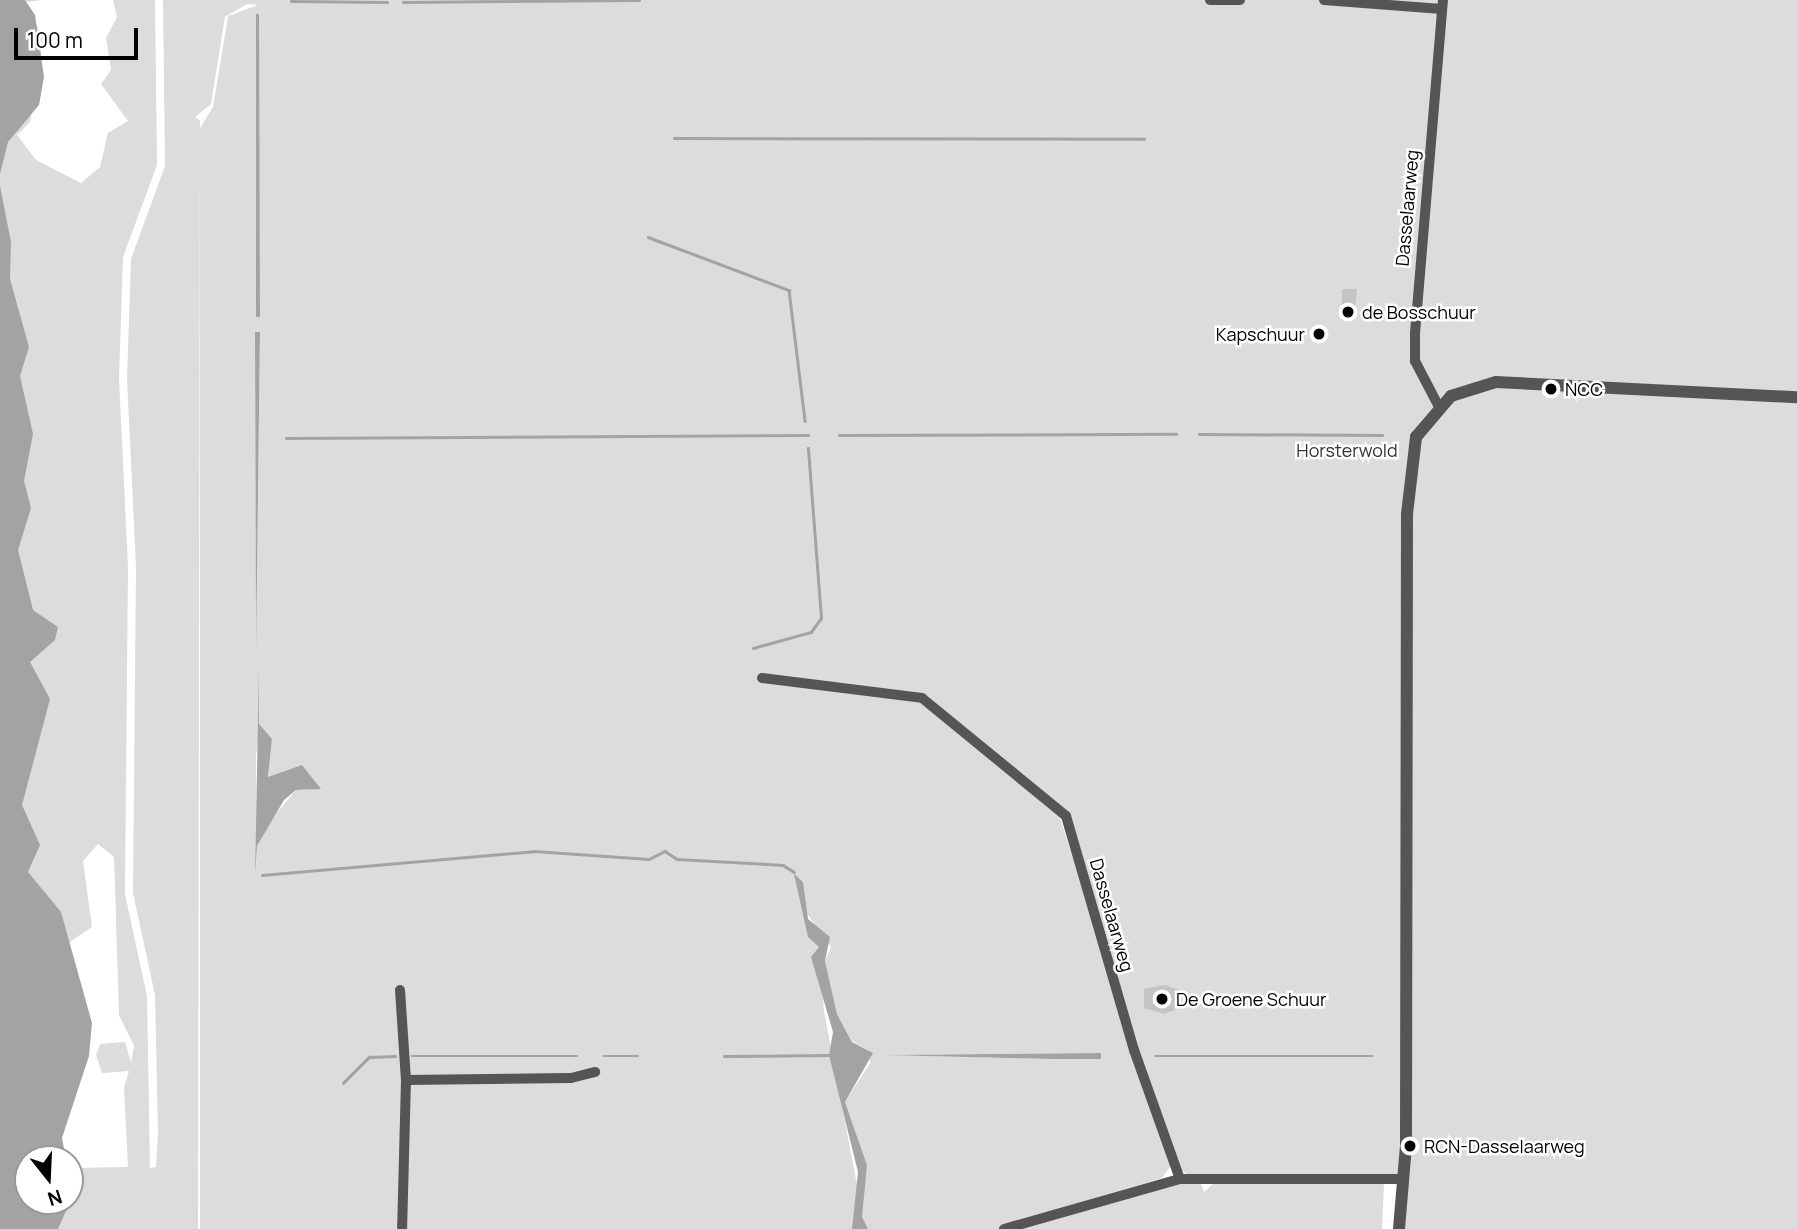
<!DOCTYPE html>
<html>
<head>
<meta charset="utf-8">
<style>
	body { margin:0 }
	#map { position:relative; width:1797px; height:1229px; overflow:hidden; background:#fff; font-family:Manrope,sans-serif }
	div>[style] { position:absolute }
	.green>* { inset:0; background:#dcdcdc }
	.water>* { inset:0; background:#a3a3a3 }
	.stream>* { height:2.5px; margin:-1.25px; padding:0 1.25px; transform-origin:1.25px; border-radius:1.25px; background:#a3a3a3 }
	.building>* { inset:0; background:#c4c4c4 }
	.minor>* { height:10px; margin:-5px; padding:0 5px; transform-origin:5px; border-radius:5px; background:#555 }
	.tertiary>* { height:12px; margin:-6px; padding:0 6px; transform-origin:6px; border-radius:6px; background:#555 }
	.dots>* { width:19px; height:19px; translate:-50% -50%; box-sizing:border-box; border:4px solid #fff; border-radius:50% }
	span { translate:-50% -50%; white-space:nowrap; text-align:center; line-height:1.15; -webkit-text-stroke:5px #fff; paint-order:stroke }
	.street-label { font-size:18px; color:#000 }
	.poi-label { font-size:18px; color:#000 }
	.left { translate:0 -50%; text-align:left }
	.right { translate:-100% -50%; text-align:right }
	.park-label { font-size:18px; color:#333 }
	.north { position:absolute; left:14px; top:1145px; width:70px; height:70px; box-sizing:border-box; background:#fff; border:2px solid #999; border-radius:50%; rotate:162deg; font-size:19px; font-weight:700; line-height:28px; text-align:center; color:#000 }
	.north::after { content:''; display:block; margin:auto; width:24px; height:32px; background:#000; clip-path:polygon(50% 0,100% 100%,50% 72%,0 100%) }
	.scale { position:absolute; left:14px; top:28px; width:124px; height:32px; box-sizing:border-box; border:4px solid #000; border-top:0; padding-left:9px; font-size:21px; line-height:24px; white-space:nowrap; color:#000; -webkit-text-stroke:5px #fff; paint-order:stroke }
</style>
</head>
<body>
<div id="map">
	<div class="green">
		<div style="clip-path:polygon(evenodd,0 0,42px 0,26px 2px,43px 39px,30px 122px,17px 135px,36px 160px,81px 183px,100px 167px,108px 133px,128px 121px,101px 84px,111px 70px,106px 38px,117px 17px,113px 0,155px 0,157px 165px,123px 257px,119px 379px,128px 567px,125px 894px,147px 996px,150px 1168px,156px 1167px,158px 1133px,155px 995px,133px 893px,136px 567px,127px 379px,131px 259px,165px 166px,163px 0,1797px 0,1797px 1229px,1404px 1229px,1408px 1180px,1188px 1175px,1180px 1169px,1128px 1021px,1066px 811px,945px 712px,916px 696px,838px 682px,920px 702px,1059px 815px,1172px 1164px,1162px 1178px,1050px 1211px,1167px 1184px,1201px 1184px,1204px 1192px,1213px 1184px,1384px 1183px,1382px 1229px,200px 1229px,200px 128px,213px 107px,228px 16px,258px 5px,247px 4px,225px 17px,211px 104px,195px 117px,200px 121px,198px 1229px,52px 1229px,53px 1201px,70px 1201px,70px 1168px,128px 1167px,124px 1087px,129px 1071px,102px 1073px,96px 1055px,100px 1044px,125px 1042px,131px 1063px,134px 1046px,119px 1015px,114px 857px,98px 844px,83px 861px,92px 927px,71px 941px,0 1112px,0 0,257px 14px,260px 317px,257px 317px,256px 14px,257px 14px,0 0,256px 332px,260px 333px,256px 662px,255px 333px,256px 332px,0 0,272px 738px,268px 778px,291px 773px,309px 790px,296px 790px,271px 820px,257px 846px,257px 872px,256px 756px,259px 739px,272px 738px,0 0,805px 911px,831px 947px,825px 961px,837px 1014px,852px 1041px,868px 1050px,870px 1063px,845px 1102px,867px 1165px,861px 1206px,824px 1011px,819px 947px,805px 911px,0 0,1101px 1053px,1101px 1059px,1052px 1059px,881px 1055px,1101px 1053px)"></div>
	</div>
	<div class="water">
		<div style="clip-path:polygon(0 0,25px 0,35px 15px,44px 77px,39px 105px,8px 142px,0 174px)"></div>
		<div style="clip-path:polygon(256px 14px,259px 14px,260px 317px,256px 317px)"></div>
		<div style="clip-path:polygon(0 186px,11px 242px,10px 279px,29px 347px,20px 376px,33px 434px,24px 481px,31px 508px,18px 550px,33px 610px,58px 627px,55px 640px,30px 662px,50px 699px,22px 805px,40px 845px,28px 872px,61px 912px,92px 1023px,89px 1056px,62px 1138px,66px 1159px,28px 1159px,28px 1201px,70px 1201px,70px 1191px,71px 1200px,58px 1229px,0 1229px)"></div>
		<div style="clip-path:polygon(255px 332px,260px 332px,256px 662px,256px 654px)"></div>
		<div style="clip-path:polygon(259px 669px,259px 724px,272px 739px,268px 777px,302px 765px,321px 789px,296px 790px,284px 800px,257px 846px,255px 876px)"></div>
		<div style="clip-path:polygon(794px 874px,803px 882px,808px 919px,830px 937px,825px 961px,837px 1014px,852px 1042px,873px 1053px,845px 1102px,867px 1165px,862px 1217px,868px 1229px,852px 1229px,858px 1172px,829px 1055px,833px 1032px,811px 957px,819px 947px,808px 937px)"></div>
		<div style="clip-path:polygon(1101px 1053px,1101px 1059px,1052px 1059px,881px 1055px)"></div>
	</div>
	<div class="stream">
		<div style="left:291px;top:1px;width:96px;rotate:0.6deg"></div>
		<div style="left:403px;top:2px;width:236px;rotate:-0.5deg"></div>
		<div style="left:674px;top:138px;width:470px;rotate:0.1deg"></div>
		<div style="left:648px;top:237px;width:151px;rotate:20.6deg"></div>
		<div style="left:789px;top:290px;width:132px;rotate:83deg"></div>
		<div style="left:1199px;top:434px;width:183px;rotate:0.3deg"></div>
		<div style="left:839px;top:435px;width:337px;rotate:-0.2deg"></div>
		<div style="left:286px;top:438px;width:522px;rotate:-0.33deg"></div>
		<div style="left:753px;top:648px;width:60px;rotate:-15.4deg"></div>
		<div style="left:811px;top:632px;width:17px;rotate:-54deg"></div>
		<div style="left:821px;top:618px;width:170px;rotate:-94.4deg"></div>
		<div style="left:262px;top:875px;width:273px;rotate:-5deg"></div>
		<div style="left:534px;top:851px;width:115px;rotate:4deg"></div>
		<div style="left:649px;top:859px;width:18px;rotate:-27deg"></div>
		<div style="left:665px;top:851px;width:14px;rotate:34deg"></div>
		<div style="left:677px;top:859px;width:106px;rotate:3.2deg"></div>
		<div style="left:783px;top:865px;width:13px;rotate:32deg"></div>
		<div style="left:412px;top:1056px;width:165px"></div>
		<div style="left:604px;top:1056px;width:34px"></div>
		<div style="left:724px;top:1056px;width:105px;rotate:-0.5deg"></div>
		<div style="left:1155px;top:1056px;width:217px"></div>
		<div style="left:343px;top:1083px;width:37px;rotate:-45deg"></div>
		<div style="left:369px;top:1057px;width:26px;rotate:-2deg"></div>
	</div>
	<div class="building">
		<div style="clip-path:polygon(1342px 289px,1357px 289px,1354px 320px,1342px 320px)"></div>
		<div style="clip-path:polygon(1165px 985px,1179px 990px,1179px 1008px,1164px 1014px,1144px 1008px,1144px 989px)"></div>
	</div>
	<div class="minor">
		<div style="left:1210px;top:0;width:30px"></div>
		<div style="left:1324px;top:0;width:118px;rotate:4.4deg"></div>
		<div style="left:1438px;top:405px;width:50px;rotate:-117.6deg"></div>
		<div style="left:1415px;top:361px;width:28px;rotate:-90deg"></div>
		<div style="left:1415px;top:333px;width:334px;rotate:-85.2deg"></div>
		<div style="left:762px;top:678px;width:161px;rotate:7.1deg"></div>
		<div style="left:922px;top:698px;width:186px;rotate:39.3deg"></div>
		<div style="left:1066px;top:816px;width:244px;rotate:73.8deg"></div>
		<div style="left:1134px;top:1050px;width:137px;rotate:70.4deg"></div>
		<div style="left:400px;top:990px;width:90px;rotate:86.2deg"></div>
		<div style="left:406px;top:1080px;width:149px;rotate:91.5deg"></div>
		<div style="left:406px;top:1080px;width:165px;rotate:-0.7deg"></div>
		<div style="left:571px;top:1078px;width:25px;rotate:-14deg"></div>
		<div style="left:1004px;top:1229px;width:183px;rotate:-15.9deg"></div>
		<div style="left:1180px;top:1179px;width:224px"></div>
	</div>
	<div class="tertiary">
		<div style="left:1399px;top:1229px;width:84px;rotate:-85.2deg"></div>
		<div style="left:1406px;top:1145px;width:631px;rotate:-89.91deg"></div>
		<div style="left:1407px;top:514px;width:78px;rotate:-83.3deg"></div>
		<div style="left:1416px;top:437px;width:54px;rotate:-49.5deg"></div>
		<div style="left:1451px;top:396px;width:47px;rotate:-17.3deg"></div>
		<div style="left:1496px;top:382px;width:301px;rotate:2.9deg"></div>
	</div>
	<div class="dots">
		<div style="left:1348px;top:312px;background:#000"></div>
		<div style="left:1319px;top:334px;background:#000"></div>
		<div style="left:1551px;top:389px;background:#000"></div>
		<div style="left:1162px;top:999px;background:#000"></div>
		<div style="left:1410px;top:1146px;background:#000"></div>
	</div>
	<div class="street-label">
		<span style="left:1407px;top:208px;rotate:-85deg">Dasselaarweg</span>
		<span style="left:1112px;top:915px;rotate:74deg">Dasselaarweg</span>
	</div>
	<div class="poi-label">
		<span class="left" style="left:1362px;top:312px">de Bosschuur</span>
		<span class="right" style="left:1305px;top:334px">Kapschuur</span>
		<span class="left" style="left:1565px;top:389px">NCC</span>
		<span class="left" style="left:1176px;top:999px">De Groene Schuur</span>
		<span class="left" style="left:1424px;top:1146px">RCN-Dasselaarweg</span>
	</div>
	<div class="park-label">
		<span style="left:1347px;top:450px">Horsterwold</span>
	</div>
	<div class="north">N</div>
	<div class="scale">100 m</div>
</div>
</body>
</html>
